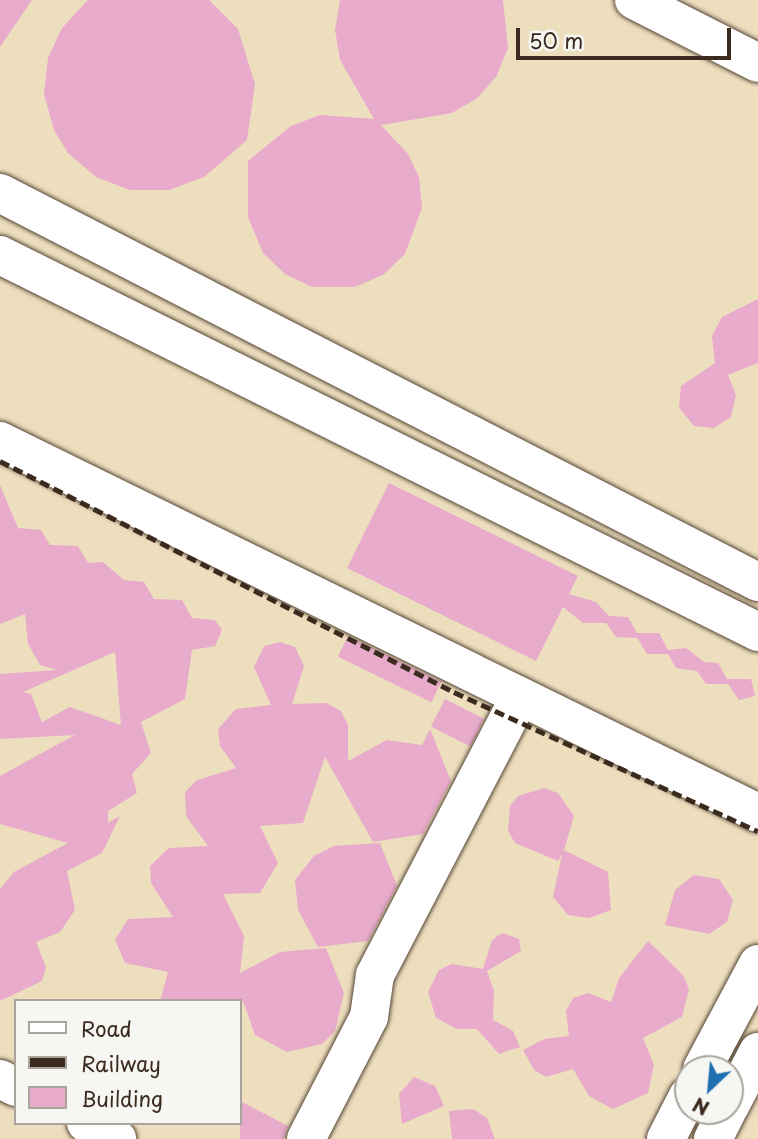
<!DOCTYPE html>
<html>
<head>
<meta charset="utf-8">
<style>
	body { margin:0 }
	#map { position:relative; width:758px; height:1139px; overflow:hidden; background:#eddfbe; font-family:"Playpen Sans",sans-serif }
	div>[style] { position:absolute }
	.building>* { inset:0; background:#e8abcb; transform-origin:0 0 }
	.roads { filter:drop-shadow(0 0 2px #564536) drop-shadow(0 0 2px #564536) }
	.minor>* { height:38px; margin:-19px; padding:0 19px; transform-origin:19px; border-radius:19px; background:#fff }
	.rail>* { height:5px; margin-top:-2.5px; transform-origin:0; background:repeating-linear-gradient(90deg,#3b2a1e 0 10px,transparent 0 15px) }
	span { translate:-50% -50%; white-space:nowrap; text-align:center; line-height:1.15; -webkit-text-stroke:7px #f6f6f2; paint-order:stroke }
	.legend { position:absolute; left:14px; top:999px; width:228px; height:126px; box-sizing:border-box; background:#f6f6f2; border:2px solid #aba49d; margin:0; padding:9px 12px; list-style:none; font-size:21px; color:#3b2a1e }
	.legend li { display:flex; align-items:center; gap:14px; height:35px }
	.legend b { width:35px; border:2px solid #aba49d }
	.north { position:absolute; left:674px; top:1055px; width:70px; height:70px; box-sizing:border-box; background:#f6f6f2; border:2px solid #aba49d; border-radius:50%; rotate:206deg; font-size:19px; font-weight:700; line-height:28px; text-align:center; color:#3b2a1e }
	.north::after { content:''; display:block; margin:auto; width:24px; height:32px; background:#1f6fb2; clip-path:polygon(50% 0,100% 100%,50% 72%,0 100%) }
	.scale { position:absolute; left:516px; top:28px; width:215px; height:32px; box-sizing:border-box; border:4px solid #3b2a1e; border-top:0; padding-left:9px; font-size:21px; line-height:24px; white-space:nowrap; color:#3b2a1e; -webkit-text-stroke:5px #f6f6f2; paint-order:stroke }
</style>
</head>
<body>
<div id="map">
	<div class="building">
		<div style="clip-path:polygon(0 0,32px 0,0 47px)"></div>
		<div style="clip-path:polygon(88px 0,209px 0,238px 29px,255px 84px,247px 140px,204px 177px,169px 190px,130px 190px,96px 177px,68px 153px,54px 130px,44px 94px,48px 58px,62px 28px)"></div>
		<div style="clip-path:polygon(340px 0,503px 0,508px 48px,496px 77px,476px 99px,452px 113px,381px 125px,408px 154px,419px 177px,422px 208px,405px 254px,383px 275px,355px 287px,312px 287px,285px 274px,263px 253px,248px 217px,248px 161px,291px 126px,320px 115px,374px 119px,340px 60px,335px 30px)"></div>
		<div style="clip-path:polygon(758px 299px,758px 363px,728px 375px,736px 395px,731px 417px,714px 428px,694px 426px,679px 408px,681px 386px,715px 363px,712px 336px,722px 317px)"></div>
		<div style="clip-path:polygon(389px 483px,578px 576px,569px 594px,596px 602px,609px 616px,628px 617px,637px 633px,659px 633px,668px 650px,686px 648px,704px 662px,718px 663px,727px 679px,751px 679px,755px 696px,739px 700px,728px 684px,706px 684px,697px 671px,676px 668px,668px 654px,647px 654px,637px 638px,616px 637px,606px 623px,583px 623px,563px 607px,536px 661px,347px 568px)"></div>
		<div style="clip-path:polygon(evenodd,0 485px,18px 528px,41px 530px,50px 545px,78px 546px,88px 563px,103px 562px,124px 580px,144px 582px,154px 599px,182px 600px,192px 618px,215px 620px,222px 630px,215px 646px,192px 650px,185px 699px,141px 722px,151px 753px,132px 774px,137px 793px,108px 811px,108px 823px,120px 816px,102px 853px,67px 871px,75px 910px,60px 932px,36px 942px,46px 967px,42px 981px,0 1001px,0 889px,14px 872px,68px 843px,0 824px,0 776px,75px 735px,0 739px,0 674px,57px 670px,40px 665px,28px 644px,25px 614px,0 624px,0 485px,115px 652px,121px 725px,70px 707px,42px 722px,31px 694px,23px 692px,115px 652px)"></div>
		<div style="left:348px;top:636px;width:104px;height:23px;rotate:26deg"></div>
		<div style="clip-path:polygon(280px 642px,295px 647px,304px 666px,292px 704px,326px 703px,341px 711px,348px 725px,348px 761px,387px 740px,422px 745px,430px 729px,451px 781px,423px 834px,373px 842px,325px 757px,303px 823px,260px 826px,278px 863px,260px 893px,223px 894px,244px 936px,240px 973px,280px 952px,326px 948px,344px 993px,335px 1031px,322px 1044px,287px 1052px,255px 1035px,243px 1001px,160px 1001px,168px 972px,125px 963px,115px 940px,128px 919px,173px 917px,151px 883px,150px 866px,169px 848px,208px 846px,186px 816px,185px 792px,197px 780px,236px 768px,220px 746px,218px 729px,236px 709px,271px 705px,254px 667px,264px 646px)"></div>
		<div style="left:445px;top:699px;width:44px;height:31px;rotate:27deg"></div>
		<div style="clip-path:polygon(544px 788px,558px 793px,574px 816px,564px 850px,608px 872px,611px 910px,589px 918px,568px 915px,553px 897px,562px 854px,558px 861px,515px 843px,508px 831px,510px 806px,518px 796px)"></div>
		<div style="clip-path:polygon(380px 843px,397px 886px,368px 941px,318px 947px,298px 910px,295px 880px,314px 856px,334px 846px)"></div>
		<div style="clip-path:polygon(694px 875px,719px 879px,733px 900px,727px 922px,709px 934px,665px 925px,675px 890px)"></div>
		<div style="clip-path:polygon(502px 933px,519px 939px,521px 951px,487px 971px,494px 991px,493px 1020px,513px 1031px,520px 1047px,499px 1054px,477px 1029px,457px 1029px,436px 1018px,428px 992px,439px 970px,452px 964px,483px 969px,492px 940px)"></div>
		<div style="clip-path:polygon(648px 941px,683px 975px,689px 989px,682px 1017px,643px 1038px,654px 1065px,648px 1093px,613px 1109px,589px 1096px,573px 1069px,546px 1077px,534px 1070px,523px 1050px,544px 1039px,569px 1036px,566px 1011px,573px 998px,588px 993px,611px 1002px,619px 978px)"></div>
		<div style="clip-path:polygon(414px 1077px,435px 1086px,444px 1106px,402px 1124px,399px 1094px)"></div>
		<div style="clip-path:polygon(240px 1101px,288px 1126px,284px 1139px,240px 1139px)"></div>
		<div style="clip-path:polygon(473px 1109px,487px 1118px,495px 1139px,452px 1139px,449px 1111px)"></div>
	</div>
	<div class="roads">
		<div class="minor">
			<div style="left:634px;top:0;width:139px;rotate:26.9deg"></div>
			<div style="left:0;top:193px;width:852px;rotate:27.17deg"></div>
			<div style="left:0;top:255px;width:847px;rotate:26.44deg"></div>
			<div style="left:0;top:441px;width:844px;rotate:26.14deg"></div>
			<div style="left:702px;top:1069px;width:119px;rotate:-61.9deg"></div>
			<div style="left:0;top:1079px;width:18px;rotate:27deg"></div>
			<div style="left:730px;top:1106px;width:61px;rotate:-62.6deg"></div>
			<div style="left:86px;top:1123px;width:35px;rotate:27deg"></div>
			<div style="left:306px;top:1139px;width:137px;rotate:-62.7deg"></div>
			<div style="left:369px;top:1017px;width:42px;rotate:-81.9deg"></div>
			<div style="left:375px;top:975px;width:314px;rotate:-62.5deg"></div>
			<div style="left:666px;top:1139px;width:48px;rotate:-62.9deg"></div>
			<div style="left:713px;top:1139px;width:31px;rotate:-63deg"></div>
		</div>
	</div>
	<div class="rail">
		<div style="left:0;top:461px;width:509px;rotate:26.97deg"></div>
		<div style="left:454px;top:692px;width:334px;rotate:24.6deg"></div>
	</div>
	<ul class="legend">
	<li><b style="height:9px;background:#fff"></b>Road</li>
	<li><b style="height:9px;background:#3b2a1e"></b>Railway</li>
	<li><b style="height:19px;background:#e8abcb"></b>Building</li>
	</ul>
	<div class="north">N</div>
	<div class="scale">50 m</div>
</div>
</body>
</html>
